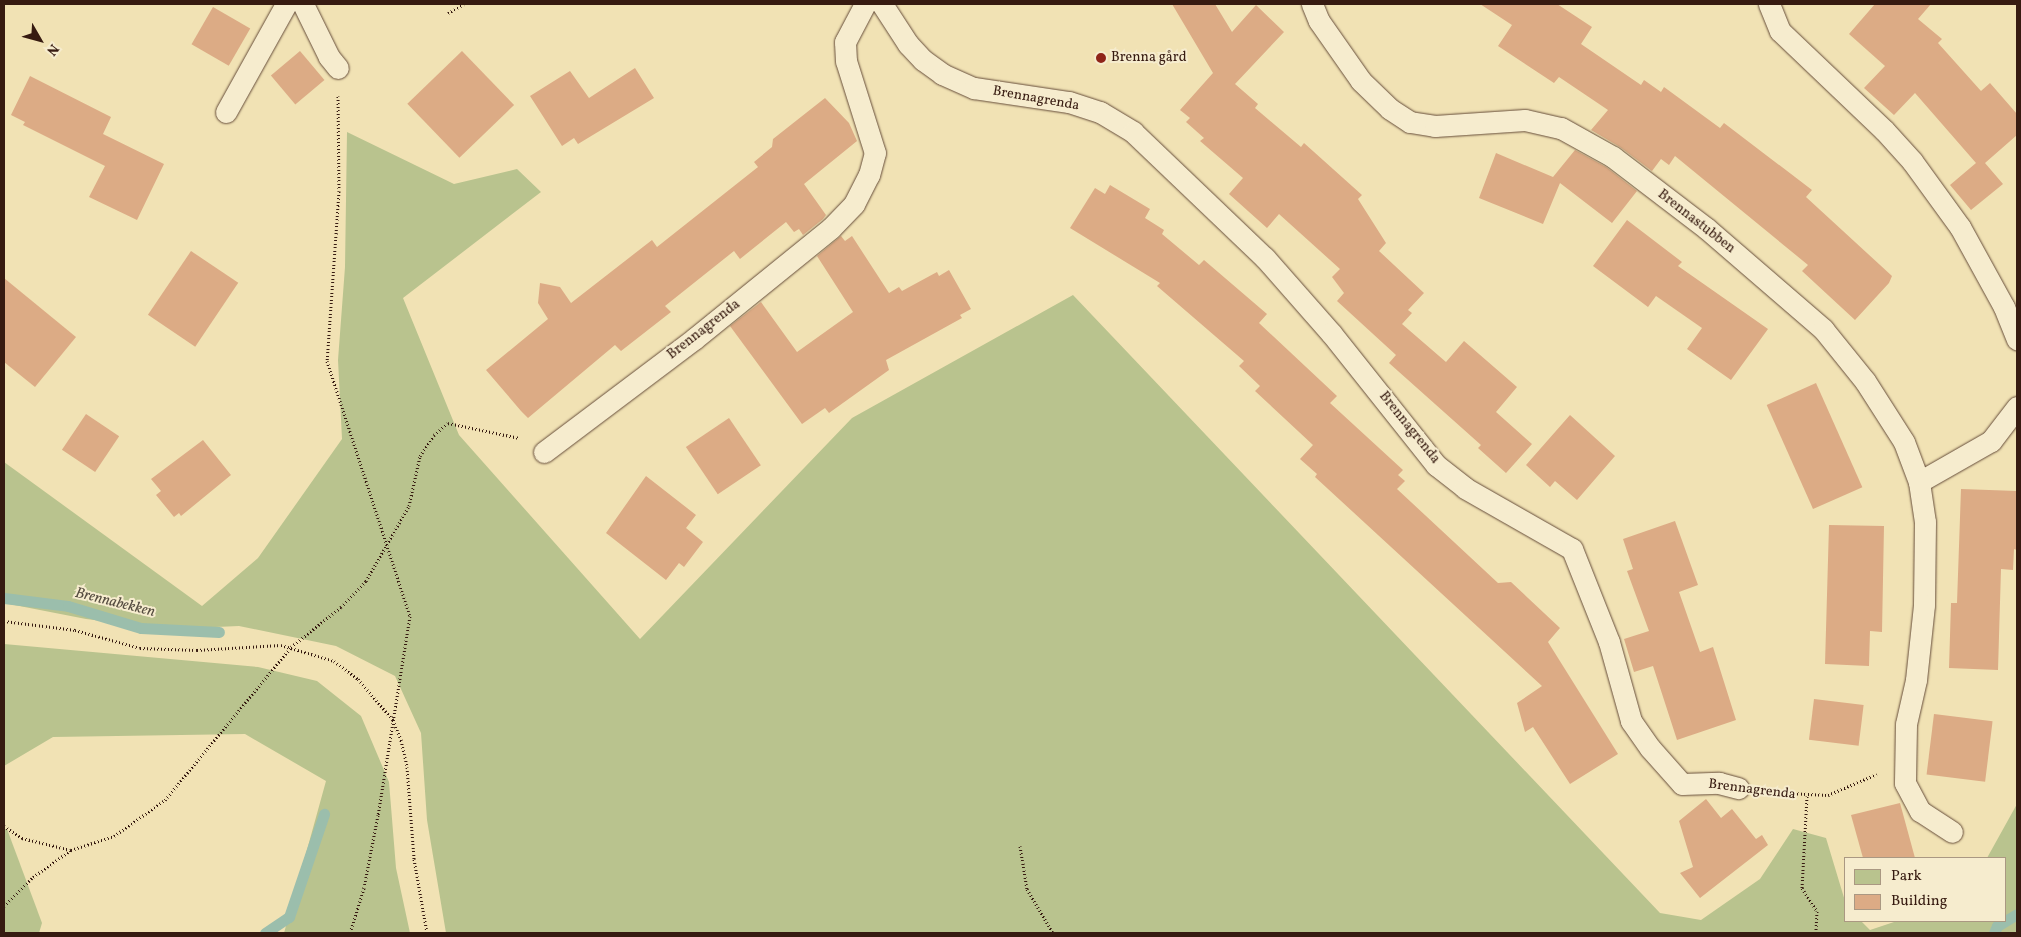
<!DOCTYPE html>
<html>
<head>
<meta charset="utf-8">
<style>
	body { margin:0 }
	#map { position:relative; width:2021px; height:937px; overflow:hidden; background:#f1e2b4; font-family:Vollkorn,serif }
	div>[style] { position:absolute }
	.green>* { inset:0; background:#b9c38e }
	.stream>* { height:11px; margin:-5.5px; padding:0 5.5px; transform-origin:5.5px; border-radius:5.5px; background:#9bbeac }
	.building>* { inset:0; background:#dcab85; transform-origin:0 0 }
	.path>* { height:3px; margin-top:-1.5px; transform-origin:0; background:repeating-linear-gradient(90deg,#371b11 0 1px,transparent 0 3.5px) }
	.roads { filter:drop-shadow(0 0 1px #664d3a) drop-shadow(0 0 1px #664d3a) }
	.service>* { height:21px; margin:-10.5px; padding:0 10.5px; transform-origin:10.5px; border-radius:10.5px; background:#f6ecce }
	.dots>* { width:14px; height:14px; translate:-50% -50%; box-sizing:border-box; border:2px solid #f6ecce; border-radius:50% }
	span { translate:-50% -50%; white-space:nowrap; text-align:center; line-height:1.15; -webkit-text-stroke:4px #f6ecce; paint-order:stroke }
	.poi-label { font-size:14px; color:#371b11 }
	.left { translate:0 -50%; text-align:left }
	.street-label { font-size:14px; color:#371b11 }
	.water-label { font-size:15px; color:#554c40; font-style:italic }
	.frame { position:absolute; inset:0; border:5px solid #371b11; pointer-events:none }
	.legend { position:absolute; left:1844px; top:857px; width:162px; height:65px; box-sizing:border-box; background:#f6ecce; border:1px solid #aa9882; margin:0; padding:6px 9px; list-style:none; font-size:15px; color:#371b11 }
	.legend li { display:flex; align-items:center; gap:10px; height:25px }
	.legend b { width:25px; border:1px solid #aa9882 }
	.north { position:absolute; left:15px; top:15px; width:50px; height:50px; -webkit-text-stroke:4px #f6ecce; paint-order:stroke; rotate:128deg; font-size:14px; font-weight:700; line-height:20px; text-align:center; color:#371b11 }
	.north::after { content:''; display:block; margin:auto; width:18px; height:22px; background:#371b11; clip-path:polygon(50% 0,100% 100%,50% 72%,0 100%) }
</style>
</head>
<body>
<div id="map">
	<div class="green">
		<div style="clip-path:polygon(347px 132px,454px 184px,517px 169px,541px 192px,403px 298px,459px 435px,640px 639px,852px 418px,1073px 295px,1660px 913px,1701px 920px,1760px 879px,1793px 829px,1826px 838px,1845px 901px,1845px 921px,1861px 921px,1870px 930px,1897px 921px,2005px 921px,2005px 858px,1987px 858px,2017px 804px,2016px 933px,446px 933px,427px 820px,421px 733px,395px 676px,336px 646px,239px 626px,169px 629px,86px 619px,4px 603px,4px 462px,202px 606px,258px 558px,342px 439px,338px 360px,345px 267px)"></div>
		<div style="clip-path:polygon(4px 644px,258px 667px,317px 681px,361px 716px,389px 782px,396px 868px,410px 933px,284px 933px,326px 781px,245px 734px,53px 737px,4px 766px)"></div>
		<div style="clip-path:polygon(4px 829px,7px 829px,42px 923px,39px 933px,4px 933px)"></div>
	</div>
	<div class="stream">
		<div style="left:4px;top:598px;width:64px;rotate:7.1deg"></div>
		<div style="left:68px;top:606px;width:76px;rotate:16.8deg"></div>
		<div style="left:141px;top:628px;width:78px;rotate:2.9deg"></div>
		<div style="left:265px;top:933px;width:29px;rotate:-34deg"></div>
		<div style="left:289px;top:917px;width:109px;rotate:-71.2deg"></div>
		<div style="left:1994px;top:933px;width:8px;rotate:-67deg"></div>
		<div style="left:1997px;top:926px;width:23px;rotate:-31deg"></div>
	</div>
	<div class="building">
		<div style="clip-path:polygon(1172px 4px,1215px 4px,1232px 32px,1256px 5px,1284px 32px,1235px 84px,1258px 104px,1255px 108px,1301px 147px,1304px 143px,1362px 195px,1358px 199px,1386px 243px,1379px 251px,1424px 293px,1408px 310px,1412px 313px,1402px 324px,1446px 362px,1464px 341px,1517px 387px,1496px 412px,1532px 444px,1506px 473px,1478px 448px,1481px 445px,1389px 363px,1396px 355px,1337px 301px,1344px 293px,1332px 277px,1340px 269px,1279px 214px,1267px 228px,1229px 194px,1243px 178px,1200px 141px,1204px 138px,1186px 122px,1190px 118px,1180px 110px,1213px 73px)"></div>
		<div style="clip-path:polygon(1480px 4px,1557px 4px,1592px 27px,1581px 44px,1641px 85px,1644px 80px,1661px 92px,1664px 87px,1720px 128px,1724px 123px,1812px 190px,1806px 197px,1892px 276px,1889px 283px,1855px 320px,1802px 271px,1808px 265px,1675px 156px,1669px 165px,1661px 159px,1652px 171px,1620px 147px,1591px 130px,1608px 110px,1559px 77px,1554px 83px,1498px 46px,1512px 25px)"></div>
		<div style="clip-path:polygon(1875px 4px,1931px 4px,1918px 19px,1942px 39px,1938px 43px,1981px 91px,1990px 83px,2017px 114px,2017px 135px,1985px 163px,2003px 184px,1971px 210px,1950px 185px,1976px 163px,1915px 93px,1894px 115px,1864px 88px,1885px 66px,1849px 34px)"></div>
		<div style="left:213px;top:7px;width:43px;height:43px;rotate:30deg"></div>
		<div style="left:300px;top:51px;width:38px;height:38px;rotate:50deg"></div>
		<div style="left:462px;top:51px;width:75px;height:76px;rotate:46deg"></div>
		<div style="clip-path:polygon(635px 68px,654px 98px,578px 144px,574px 138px,562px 146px,530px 96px,570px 71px,589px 98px)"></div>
		<div style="clip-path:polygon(30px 76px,111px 117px,103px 134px,164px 164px,137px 220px,89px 197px,105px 166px,23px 125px,25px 122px,11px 115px)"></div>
		<div style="clip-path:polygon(825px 98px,849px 123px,857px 141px,804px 184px,826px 215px,823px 219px,803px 235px,799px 229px,794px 232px,786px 222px,740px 259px,734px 251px,665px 306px,671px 312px,621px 351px,615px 345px,528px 418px,521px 411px,486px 370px,548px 319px,538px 303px,540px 283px,560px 287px,571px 303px,652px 240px,657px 247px,758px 167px,754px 162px,772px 147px,773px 139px)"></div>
		<div style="clip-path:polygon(1575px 150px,1606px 167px,1637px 191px,1612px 223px,1560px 183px,1543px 224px,1479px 198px,1496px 153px,1553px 177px)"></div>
		<div style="clip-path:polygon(1110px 185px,1150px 209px,1145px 218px,1164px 230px,1162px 234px,1199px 265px,1204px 260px,1267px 314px,1259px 323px,1337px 396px,1330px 403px,1403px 470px,1398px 475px,1405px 481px,1397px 489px,1498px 583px,1511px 582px,1560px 628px,1548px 642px,1618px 754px,1570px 784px,1533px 727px,1525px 732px,1517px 703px,1542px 686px,1315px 477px,1317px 474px,1300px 459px,1313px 445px,1255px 391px,1260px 386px,1239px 366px,1244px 361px,1157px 286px,1160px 283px,1070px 228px,1095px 188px,1105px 194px)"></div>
		<div style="clip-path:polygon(1627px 220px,1682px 262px,1678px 266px,1768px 329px,1731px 380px,1687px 349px,1702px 328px,1656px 296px,1648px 307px,1593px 266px)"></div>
		<div style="clip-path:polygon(841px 236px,845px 241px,852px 236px,889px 293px,899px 287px,902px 291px,937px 272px,939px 276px,949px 270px,971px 309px,960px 315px,962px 318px,886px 360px,889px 370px,829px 413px,825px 408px,802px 424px,730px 326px,761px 302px,797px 352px,853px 312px,817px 256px)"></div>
		<div style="left:191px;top:251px;width:57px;height:77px;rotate:34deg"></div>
		<div style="clip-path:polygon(4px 278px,76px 337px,35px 387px,4px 362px)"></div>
		<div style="left:1816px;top:383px;width:114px;height:54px;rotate:66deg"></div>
		<div style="left:86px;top:414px;width:40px;height:43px;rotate:34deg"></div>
		<div style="clip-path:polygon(1570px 415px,1615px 456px,1577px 500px,1555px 481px,1550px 487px,1526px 465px)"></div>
		<div style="left:729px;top:418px;width:57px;height:52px;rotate:56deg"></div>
		<div style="clip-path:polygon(203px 440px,231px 475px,181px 516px,179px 513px,174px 517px,156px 495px,161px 491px,151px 479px)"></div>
		<div style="clip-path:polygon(646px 476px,696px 515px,686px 528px,703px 542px,684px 567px,679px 563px,666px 580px,606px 533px)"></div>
		<div style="clip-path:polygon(1961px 489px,2017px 491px,2017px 550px,2014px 549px,2013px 570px,2001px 569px,1998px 670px,1949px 668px,1951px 603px,1957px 603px)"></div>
		<div style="clip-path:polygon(1675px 521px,1698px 585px,1679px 592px,1700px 652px,1713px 647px,1736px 720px,1677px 740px,1653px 666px,1634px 672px,1624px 639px,1649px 631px,1627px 571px,1633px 569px,1623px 539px)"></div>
		<div style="clip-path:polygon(1829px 525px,1884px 526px,1882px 632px,1870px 631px,1869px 666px,1825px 664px)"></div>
		<div style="left:1814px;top:699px;width:50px;height:41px;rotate:7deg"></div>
		<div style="left:1934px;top:714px;width:59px;height:61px;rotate:7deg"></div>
		<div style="clip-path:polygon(1706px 799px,1721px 818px,1732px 809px,1756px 839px,1762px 835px,1768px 845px,1700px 898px,1680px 873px,1693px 867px,1679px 821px)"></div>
		<div style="clip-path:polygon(1900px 803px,1915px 858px,1863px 858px,1851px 815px)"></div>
	</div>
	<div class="path">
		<div style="left:448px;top:13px;width:18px;rotate:-29deg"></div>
		<div style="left:338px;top:96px;width:95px;rotate:89.4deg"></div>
		<div style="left:339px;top:191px;width:170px;rotate:94deg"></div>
		<div style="left:327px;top:361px;width:268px;rotate:72deg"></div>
		<div style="left:410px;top:616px;width:202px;rotate:99.1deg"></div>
		<div style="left:378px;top:815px;width:74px;rotate:100.9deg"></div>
		<div style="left:364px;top:888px;width:47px;rotate:107.3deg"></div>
		<div style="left:4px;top:621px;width:72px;rotate:7.2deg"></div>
		<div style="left:75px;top:630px;width:67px;rotate:15.5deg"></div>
		<div style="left:140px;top:648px;width:57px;rotate:2deg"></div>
		<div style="left:197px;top:650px;width:84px;rotate:-3.4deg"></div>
		<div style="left:281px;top:645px;width:55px;rotate:16.8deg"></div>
		<div style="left:334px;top:661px;width:30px;rotate:37deg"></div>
		<div style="left:358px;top:679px;width:54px;rotate:49.5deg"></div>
		<div style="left:393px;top:720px;width:22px;rotate:68deg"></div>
		<div style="left:401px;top:740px;width:28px;rotate:77deg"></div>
		<div style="left:407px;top:767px;width:92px;rotate:85.6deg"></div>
		<div style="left:414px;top:859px;width:75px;rotate:80deg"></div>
		<div style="left:1766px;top:792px;width:62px;rotate:2.8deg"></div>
		<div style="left:1828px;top:795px;width:53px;rotate:-23.2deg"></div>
		<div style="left:1807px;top:796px;width:92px;rotate:93.1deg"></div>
		<div style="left:1802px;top:888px;width:27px;rotate:57deg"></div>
		<div style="left:1817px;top:911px;width:22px;rotate:93deg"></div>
		<div style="left:4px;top:826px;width:22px;rotate:34deg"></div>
		<div style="left:22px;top:838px;width:50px;rotate:13.8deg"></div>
		<div style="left:1020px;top:846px;width:44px;rotate:80.8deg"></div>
		<div style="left:1027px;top:889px;width:51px;rotate:59.4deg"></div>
		<div style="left:4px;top:906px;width:41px;rotate:-45deg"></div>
		<div style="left:33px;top:877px;width:47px;rotate:-35.4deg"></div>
		<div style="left:71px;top:850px;width:45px;rotate:-18deg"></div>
		<div style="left:114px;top:836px;width:62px;rotate:-35.2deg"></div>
		<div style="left:165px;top:800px;width:198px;rotate:-50.5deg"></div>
		<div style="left:291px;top:647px;width:64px;rotate:-38.7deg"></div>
		<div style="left:341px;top:607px;width:36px;rotate:-46deg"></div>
		<div style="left:366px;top:581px;width:86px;rotate:-60.2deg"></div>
		<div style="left:409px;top:506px;width:51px;rotate:-77.6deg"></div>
		<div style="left:420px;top:456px;width:25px;rotate:-56deg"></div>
		<div style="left:434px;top:435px;width:18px;rotate:-41deg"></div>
		<div style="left:448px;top:423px;width:73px;rotate:11.9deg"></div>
	</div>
	<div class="roads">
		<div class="service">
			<div style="left:303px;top:4px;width:59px;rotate:63.9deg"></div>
			<div style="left:329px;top:57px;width:14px;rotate:51deg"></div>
			<div style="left:882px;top:4px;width:48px;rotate:57deg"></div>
			<div style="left:908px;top:44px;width:22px;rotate:47deg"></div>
			<div style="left:923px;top:60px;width:24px;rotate:36deg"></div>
			<div style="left:942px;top:74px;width:35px;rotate:24deg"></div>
			<div style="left:974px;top:88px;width:96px;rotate:8.4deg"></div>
			<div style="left:1069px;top:102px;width:33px;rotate:18deg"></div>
			<div style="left:1100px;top:112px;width:39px;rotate:31deg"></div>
			<div style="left:1133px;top:132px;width:182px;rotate:43.7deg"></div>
			<div style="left:1265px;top:258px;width:100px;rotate:48.7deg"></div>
			<div style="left:1331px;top:333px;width:169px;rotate:51.5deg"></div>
			<div style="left:1436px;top:465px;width:37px;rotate:38deg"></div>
			<div style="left:1465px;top:488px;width:123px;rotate:29.7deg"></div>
			<div style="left:1572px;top:549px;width:100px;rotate:68.3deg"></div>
			<div style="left:1609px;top:642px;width:82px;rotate:74.4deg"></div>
			<div style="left:1631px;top:721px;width:33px;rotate:55deg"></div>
			<div style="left:1650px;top:748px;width:48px;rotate:48.4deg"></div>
			<div style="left:1682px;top:784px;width:37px;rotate:-2deg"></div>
			<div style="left:1719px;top:783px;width:20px;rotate:15deg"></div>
			<div style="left:1312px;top:4px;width:18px;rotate:68deg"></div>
			<div style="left:1319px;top:21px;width:73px;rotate:55deg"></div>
			<div style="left:1361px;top:81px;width:40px;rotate:44deg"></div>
			<div style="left:1390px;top:109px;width:24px;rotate:33deg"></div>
			<div style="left:1410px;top:122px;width:25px;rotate:9deg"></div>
			<div style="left:1435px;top:126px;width:90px;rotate:-3.8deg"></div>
			<div style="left:1525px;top:120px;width:37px;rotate:13deg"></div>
			<div style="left:1561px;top:128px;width:60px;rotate:29.1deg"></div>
			<div style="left:1613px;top:157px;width:117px;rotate:37.4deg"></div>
			<div style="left:1706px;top:228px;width:155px;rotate:40.8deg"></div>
			<div style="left:1823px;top:329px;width:67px;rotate:51.1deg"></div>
			<div style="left:1865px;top:381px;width:72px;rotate:57.4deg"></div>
			<div style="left:1904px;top:442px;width:43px;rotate:69.4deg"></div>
			<div style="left:1919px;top:482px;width:83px;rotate:-29.7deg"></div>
			<div style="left:1991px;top:441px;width:43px;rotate:-52.6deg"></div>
			<div style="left:1769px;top:4px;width:29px;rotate:68deg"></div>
			<div style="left:1780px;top:31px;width:144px;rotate:43.6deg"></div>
			<div style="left:1884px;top:130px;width:42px;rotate:47.9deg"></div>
			<div style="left:1912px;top:161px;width:82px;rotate:54deg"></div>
			<div style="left:1960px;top:227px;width:91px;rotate:61.2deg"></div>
			<div style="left:2004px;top:307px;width:35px;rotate:68deg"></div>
			<div style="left:226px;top:112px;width:124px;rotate:-60.9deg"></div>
			<div style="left:544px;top:452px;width:188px;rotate:-37deg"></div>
			<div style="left:694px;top:339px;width:176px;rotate:-39deg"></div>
			<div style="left:831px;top:228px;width:33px;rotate:-46deg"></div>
			<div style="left:854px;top:204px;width:33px;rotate:-63deg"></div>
			<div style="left:869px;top:175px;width:23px;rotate:-75deg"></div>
			<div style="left:875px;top:153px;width:96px;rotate:-107.5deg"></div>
			<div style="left:846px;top:61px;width:19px;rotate:-93deg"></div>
			<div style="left:845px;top:42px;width:43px;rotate:-62.2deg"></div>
			<div style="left:1919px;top:482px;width:40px;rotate:81.5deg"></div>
			<div style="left:1925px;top:522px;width:83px;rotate:90.7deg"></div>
			<div style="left:1924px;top:605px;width:75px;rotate:96.1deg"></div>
			<div style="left:1916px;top:680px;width:45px;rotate:102.8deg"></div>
			<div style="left:1906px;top:724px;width:59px;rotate:91deg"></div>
			<div style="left:1905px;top:783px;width:32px;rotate:62deg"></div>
			<div style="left:1920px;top:811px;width:38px;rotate:33deg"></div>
		</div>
	</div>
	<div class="dots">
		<div style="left:1101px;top:58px;background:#8f2418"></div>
	</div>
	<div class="poi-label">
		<span class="left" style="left:1111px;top:58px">Brenna gård</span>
	</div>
	<div class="street-label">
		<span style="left:1036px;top:99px;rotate:10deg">Brennagrenda</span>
		<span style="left:1696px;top:222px;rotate:38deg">Brennastubben</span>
		<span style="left:704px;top:330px;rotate:-38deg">Brennagrenda</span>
		<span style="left:1409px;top:428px;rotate:51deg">Brennagrenda</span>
		<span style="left:1752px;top:790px;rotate:7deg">Brennagrenda</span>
	</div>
	<div class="water-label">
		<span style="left:115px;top:603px;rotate:14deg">Brennabekken</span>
	</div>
	<div class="frame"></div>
	<ul class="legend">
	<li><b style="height:14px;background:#b9c38e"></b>Park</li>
	<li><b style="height:14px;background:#dcab85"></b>Building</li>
	</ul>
	<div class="north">N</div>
</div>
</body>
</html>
